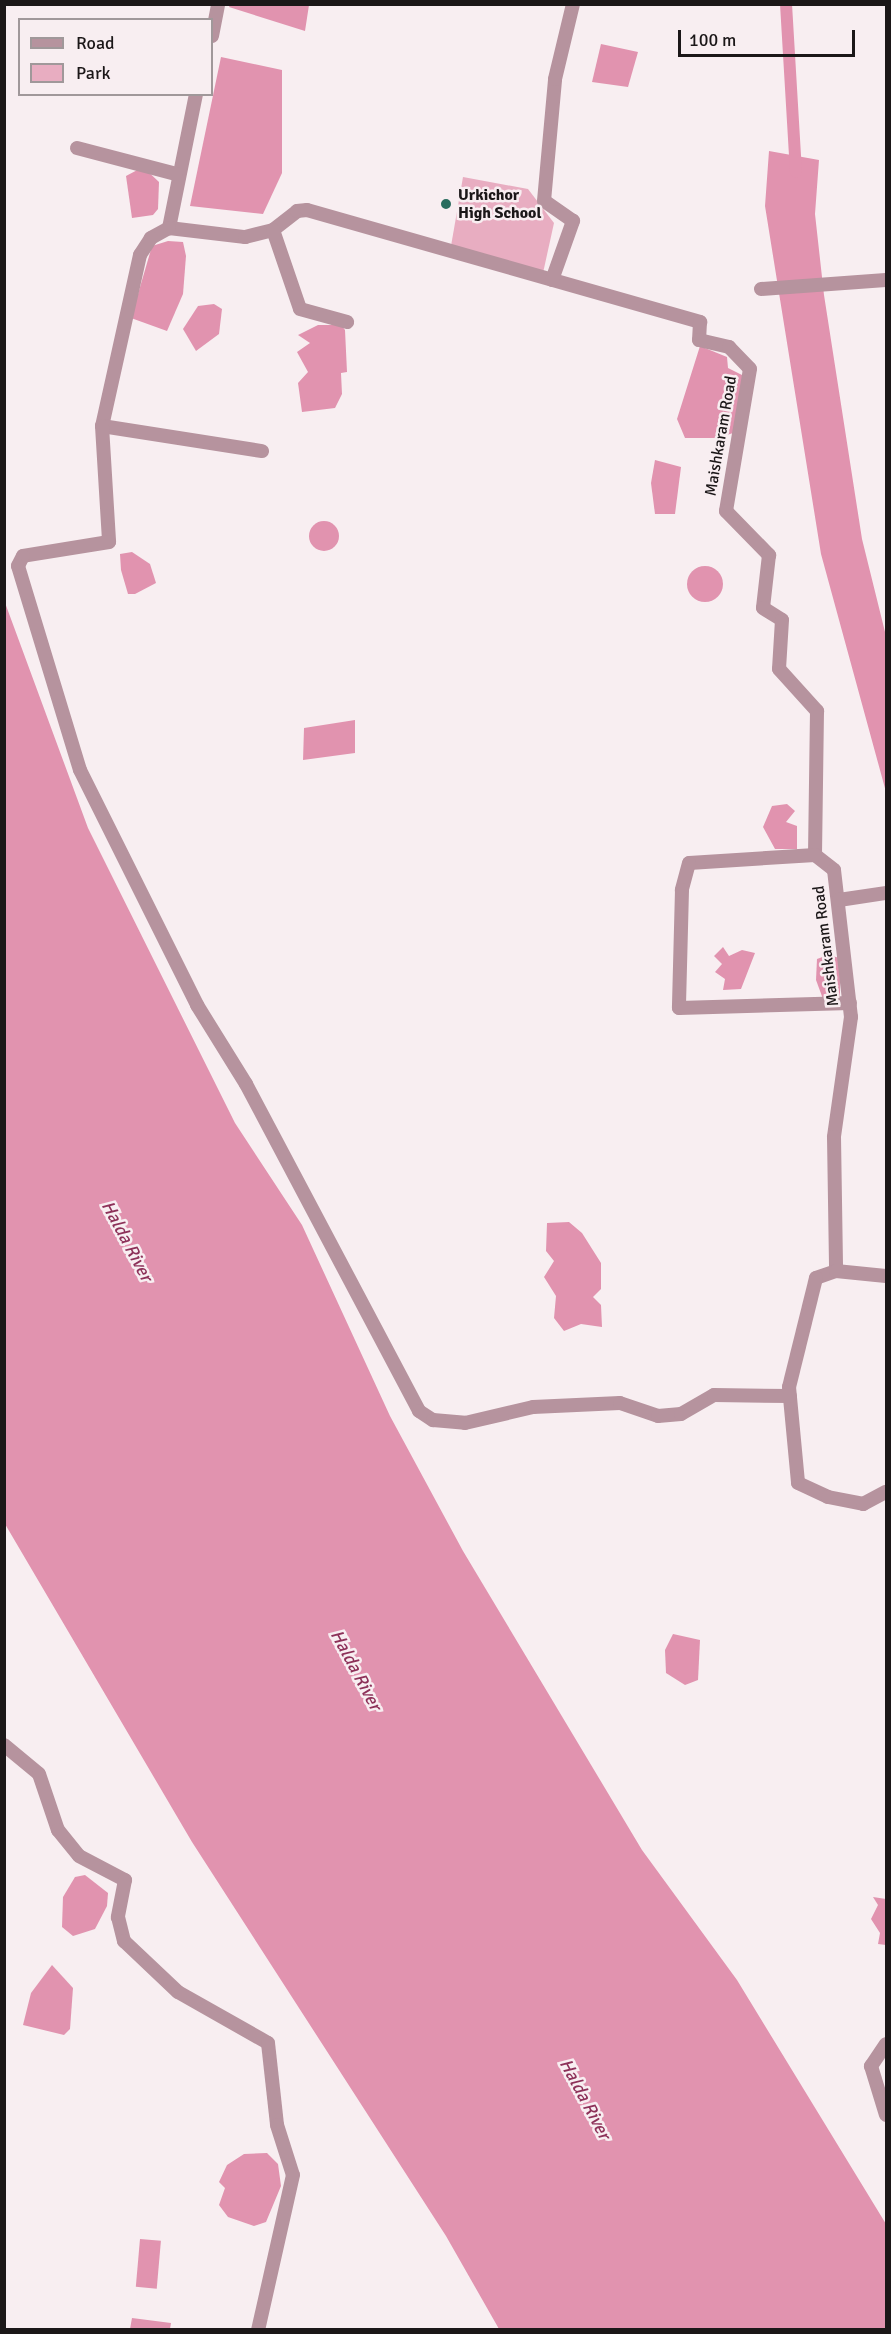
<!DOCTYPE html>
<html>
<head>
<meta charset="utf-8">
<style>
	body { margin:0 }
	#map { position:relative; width:891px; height:2334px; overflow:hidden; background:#f8eef1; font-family:Signika,sans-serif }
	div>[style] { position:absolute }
	.green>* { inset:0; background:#e8adc1 }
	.water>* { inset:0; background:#e193af; transform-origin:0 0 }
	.round { border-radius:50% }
	.canal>* { height:12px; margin:-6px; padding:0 6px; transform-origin:6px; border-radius:6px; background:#e193af }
	.minor>* { height:14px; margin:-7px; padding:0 7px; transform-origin:7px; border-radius:7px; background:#b6939e }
	.dots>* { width:16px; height:16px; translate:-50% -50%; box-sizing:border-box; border:3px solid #f8eef1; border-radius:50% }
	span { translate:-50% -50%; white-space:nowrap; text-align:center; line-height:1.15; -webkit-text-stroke:5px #f8eef1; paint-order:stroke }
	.poi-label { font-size:16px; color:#1b1718; font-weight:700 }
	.left { translate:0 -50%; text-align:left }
	.street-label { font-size:16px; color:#1b1718 }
	.water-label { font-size:18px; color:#8d3159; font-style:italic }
	.frame { position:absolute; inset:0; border:6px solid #1b1718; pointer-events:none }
	.legend { position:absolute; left:18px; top:18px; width:195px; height:78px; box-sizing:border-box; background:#f8eef1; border:2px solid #a0989a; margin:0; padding:8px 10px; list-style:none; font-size:18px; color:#1b1718 }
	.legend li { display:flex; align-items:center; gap:12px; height:30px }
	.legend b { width:30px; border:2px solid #a0989a }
	.scale { position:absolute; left:678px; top:30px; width:177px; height:27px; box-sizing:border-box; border:3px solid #1b1718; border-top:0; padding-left:8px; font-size:18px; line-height:21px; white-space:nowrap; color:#1b1718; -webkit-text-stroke:4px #f8eef1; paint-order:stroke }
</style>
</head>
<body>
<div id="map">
	<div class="green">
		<div style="clip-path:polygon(463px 177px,528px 189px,554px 223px,543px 273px,451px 246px)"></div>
	</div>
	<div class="water">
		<div style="clip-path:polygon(230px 5px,309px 5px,305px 31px,229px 7px)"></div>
		<div style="clip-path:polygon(601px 44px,638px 52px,628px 87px,592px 82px)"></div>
		<div style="clip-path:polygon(221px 57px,282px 70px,282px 173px,263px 214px,190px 206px)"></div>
		<div style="clip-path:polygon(769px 151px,819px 160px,815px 214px,824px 295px,862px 539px,886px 636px,886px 792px,821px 554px,765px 206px)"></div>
		<div style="clip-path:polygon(143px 167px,159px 182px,158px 209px,153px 215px,132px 218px,126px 176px)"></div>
		<div style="clip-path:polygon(168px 241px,183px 242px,186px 256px,183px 294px,167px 331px,131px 318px,152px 246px)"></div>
		<div style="clip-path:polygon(214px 304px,222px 309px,219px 334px,196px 351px,183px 329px,198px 306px)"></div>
		<div style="clip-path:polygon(318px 325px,341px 325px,345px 330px,347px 372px,341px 373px,342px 394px,335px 408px,302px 412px,298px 383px,308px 372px,297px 352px,310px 343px,298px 335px)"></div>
		<div style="clip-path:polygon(700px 346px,727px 357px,728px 368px,744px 376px,736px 432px,718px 438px,685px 438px,677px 419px)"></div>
		<div style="clip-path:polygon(655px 460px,681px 467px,675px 514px,655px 514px,651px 483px)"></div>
		<div class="round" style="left:309px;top:521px;width:30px;height:30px"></div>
		<div style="clip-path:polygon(132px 552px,150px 564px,156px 583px,135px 594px,128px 594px,121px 570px,120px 554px)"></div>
		<div class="round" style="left:687px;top:566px;width:36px;height:36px"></div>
		<div style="clip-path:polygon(4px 600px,88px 828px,235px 1123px,302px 1225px,390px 1416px,463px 1551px,642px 1850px,737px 1980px,886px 2224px,886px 2329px,499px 2329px,446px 2236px,192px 1842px,5px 1524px)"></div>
		<div style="clip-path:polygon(355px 720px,355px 753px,303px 760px,304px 728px)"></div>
		<div style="clip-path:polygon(787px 804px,795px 811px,786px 822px,797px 826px,797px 849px,775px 849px,763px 827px,772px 806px)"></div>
		<div style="clip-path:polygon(723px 947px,729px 956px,742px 950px,755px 953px,741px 989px,723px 990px,725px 979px,715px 972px,722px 964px,714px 956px)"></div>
		<div style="clip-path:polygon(828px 955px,840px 958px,840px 999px,823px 999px,816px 980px,817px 959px)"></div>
		<div style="clip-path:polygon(569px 1222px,582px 1233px,601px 1263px,601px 1289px,593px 1297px,601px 1305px,602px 1327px,581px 1324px,564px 1331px,554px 1318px,556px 1296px,544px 1277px,554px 1261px,546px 1251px,547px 1223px)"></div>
		<div style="clip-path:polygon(673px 1634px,700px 1640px,698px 1680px,685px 1685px,666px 1673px,665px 1650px)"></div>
		<div style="clip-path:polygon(85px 1875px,108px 1893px,107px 1906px,95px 1929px,73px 1936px,62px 1927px,63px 1897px,75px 1877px)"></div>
		<div style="clip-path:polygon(873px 1897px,886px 1899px,886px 1945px,878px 1944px,880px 1933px,871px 1919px,878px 1905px)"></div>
		<div style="clip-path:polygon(52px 1965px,73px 1988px,70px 2029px,64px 2035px,23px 2025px,31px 1993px)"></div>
		<div style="clip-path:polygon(267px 2153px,278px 2164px,281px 2186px,266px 2222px,254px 2226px,228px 2217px,219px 2205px,225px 2188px,219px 2182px,227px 2165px,244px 2154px)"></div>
		<div style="left:140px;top:2239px;width:21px;height:48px;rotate:5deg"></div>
		<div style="clip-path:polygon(132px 2318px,171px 2323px,170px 2329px,130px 2329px)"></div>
	</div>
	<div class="canal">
		<div style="left:786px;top:4px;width:168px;rotate:86.6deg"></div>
	</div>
	<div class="minor">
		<div style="left:212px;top:36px;width:33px;rotate:-79deg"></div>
		<div style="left:196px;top:94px;width:137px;rotate:101.4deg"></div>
		<div style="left:169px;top:228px;width:77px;rotate:6.8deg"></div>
		<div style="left:245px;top:237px;width:29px;rotate:-14deg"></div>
		<div style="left:273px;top:230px;width:31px;rotate:-38deg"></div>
		<div style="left:297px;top:211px;width:10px;rotate:-6deg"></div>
		<div style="left:307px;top:210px;width:409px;rotate:15.9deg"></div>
		<div style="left:700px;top:322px;width:18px;rotate:93deg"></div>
		<div style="left:699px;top:340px;width:31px;rotate:13deg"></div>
		<div style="left:729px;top:347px;width:30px;rotate:46deg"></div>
		<div style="left:750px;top:369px;width:144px;rotate:99.6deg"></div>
		<div style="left:726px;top:511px;width:62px;rotate:45.7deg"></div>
		<div style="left:769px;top:555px;width:53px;rotate:96.5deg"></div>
		<div style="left:763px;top:608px;width:22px;rotate:32deg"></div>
		<div style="left:782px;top:620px;width:49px;rotate:93.5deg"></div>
		<div style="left:779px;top:669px;width:57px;rotate:47.9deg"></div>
		<div style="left:817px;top:711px;width:144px;rotate:90.8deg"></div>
		<div style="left:815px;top:855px;width:24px;rotate:38deg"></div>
		<div style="left:834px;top:870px;width:148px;rotate:83.4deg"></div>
		<div style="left:851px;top:1017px;width:121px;rotate:98.1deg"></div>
		<div style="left:834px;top:1137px;width:134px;rotate:89.1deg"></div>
		<div style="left:836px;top:1271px;width:21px;rotate:161deg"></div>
		<div style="left:816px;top:1278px;width:112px;rotate:103.9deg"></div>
		<div style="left:789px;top:1387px;width:96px;rotate:84.6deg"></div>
		<div style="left:798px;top:1483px;width:33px;rotate:25deg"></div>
		<div style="left:828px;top:1497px;width:36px;rotate:11deg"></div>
		<div style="left:863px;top:1504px;width:26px;rotate:-28deg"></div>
		<div style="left:77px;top:148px;width:102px;rotate:14.7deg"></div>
		<div style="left:169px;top:228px;width:21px;rotate:151deg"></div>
		<div style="left:151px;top:238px;width:20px;rotate:123deg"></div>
		<div style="left:140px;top:255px;width:175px;rotate:102.5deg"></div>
		<div style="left:102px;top:426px;width:162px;rotate:8.9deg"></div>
		<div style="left:273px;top:230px;width:83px;rotate:71.1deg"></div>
		<div style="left:300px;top:309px;width:49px;rotate:15.5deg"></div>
		<div style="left:552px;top:280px;width:63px;rotate:-70.4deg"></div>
		<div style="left:573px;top:221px;width:35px;rotate:-145deg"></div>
		<div style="left:544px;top:201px;width:122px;rotate:-84.8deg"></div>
		<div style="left:555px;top:79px;width:77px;rotate:-76.5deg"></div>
		<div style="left:761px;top:289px;width:125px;rotate:-4.1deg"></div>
		<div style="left:102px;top:426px;width:116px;rotate:86.5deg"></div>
		<div style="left:109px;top:542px;width:87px;rotate:170.8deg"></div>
		<div style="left:23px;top:556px;width:11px;rotate:117deg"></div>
		<div style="left:18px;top:566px;width:213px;rotate:73.1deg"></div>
		<div style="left:80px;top:770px;width:263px;rotate:63.5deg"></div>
		<div style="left:197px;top:1005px;width:93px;rotate:58.2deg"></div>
		<div style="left:246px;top:1084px;width:370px;rotate:62.1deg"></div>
		<div style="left:419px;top:1411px;width:17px;rotate:33deg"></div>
		<div style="left:433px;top:1420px;width:32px;rotate:5deg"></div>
		<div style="left:465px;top:1423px;width:70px;rotate:-13.2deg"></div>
		<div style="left:533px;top:1407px;width:87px;rotate:-2.6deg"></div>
		<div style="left:620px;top:1403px;width:40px;rotate:18.9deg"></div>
		<div style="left:658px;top:1416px;width:23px;rotate:-5deg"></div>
		<div style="left:681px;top:1414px;width:38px;rotate:-30deg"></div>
		<div style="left:714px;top:1395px;width:76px;rotate:0.8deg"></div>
		<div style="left:815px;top:855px;width:126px;rotate:176.4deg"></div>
		<div style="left:689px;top:863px;width:28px;rotate:105deg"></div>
		<div style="left:682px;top:890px;width:118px;rotate:91.5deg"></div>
		<div style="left:679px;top:1008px;width:171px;rotate:-1.7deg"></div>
		<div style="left:839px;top:900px;width:48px;rotate:-8.5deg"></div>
		<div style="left:836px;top:1271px;width:50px;rotate:5.7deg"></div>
		<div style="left:4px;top:1745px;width:45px;rotate:39.6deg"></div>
		<div style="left:39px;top:1774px;width:59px;rotate:71.3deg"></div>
		<div style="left:58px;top:1830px;width:33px;rotate:51deg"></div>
		<div style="left:79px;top:1856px;width:52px;rotate:27.6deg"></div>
		<div style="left:125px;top:1880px;width:38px;rotate:101deg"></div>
		<div style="left:118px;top:1917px;width:25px;rotate:76deg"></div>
		<div style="left:124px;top:1941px;width:74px;rotate:43.4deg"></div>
		<div style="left:178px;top:1992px;width:103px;rotate:29.5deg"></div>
		<div style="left:268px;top:2043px;width:82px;rotate:83.7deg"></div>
		<div style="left:277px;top:2125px;width:52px;rotate:72.3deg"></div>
		<div style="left:293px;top:2175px;width:159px;rotate:102.7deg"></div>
		<div style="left:886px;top:2044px;width:27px;rotate:124deg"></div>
		<div style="left:871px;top:2066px;width:51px;rotate:73deg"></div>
	</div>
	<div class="dots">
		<div style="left:446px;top:204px;background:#296c5e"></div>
	</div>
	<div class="poi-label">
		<span class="left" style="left:458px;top:204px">Urkichor<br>High School</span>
	</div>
	<div class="street-label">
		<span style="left:721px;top:436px;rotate:-80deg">Maishkaram Road</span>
		<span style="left:826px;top:946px;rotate:-97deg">Maishkaram Road</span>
	</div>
	<div class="water-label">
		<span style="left:127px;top:1241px;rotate:62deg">Halda River</span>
		<span style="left:356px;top:1670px;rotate:62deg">Halda River</span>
		<span style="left:585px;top:2099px;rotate:62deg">Halda River</span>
	</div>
	<div class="frame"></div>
	<ul class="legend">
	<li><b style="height:8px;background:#b6939e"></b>Road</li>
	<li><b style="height:16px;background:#e8adc1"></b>Park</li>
	</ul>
	<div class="scale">100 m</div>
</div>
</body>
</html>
